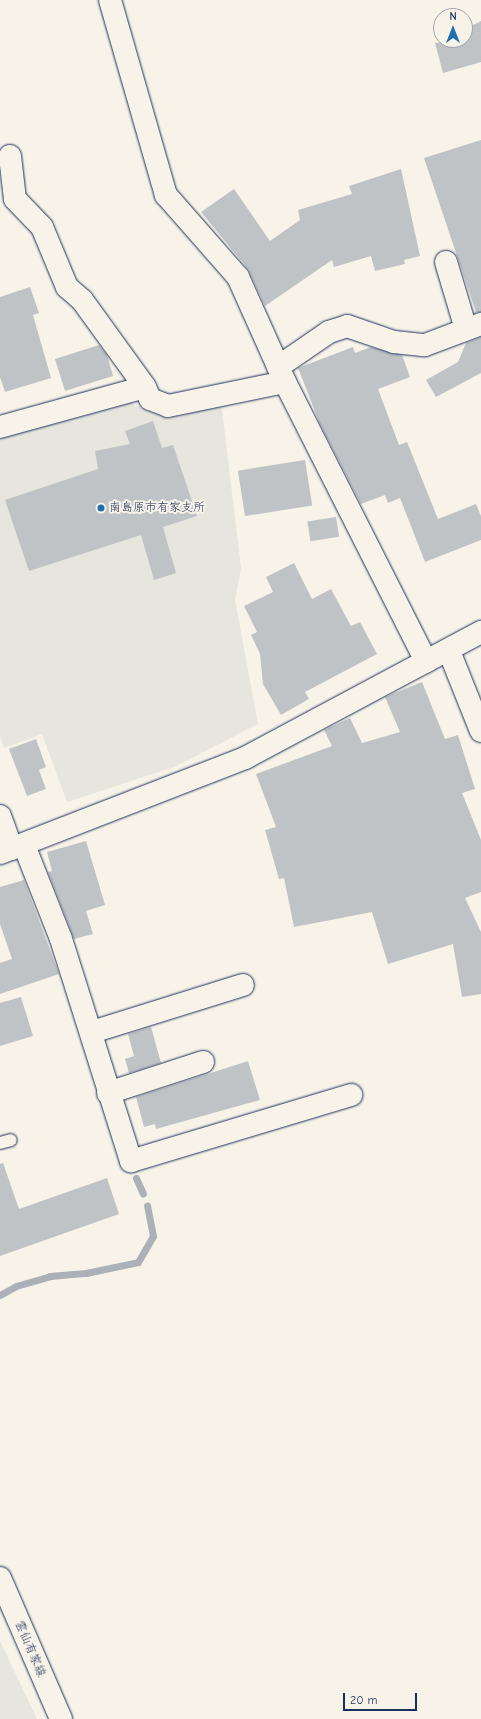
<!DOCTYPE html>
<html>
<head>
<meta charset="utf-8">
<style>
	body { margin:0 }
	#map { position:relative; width:481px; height:1719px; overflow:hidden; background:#f7f3e8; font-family:"Comic Neue","Klee One",sans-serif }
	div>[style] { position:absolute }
	.built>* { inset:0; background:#e6e5de }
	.stream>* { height:7px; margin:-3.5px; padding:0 3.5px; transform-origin:3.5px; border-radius:3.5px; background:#acb0b9 }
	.building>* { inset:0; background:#c0c3c5; transform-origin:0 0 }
	.roads { filter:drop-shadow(0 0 1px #1b2f5e) drop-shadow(0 0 1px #1b2f5e) }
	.service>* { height:12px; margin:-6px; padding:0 6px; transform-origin:6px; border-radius:6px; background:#f7f3e8 }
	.minor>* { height:22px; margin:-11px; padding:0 11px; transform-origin:11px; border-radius:11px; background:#f7f3e8 }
	.tertiary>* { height:22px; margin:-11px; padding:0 11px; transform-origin:11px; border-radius:11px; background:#f7f3e8 }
	.secondary>* { height:22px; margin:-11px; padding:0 11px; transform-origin:11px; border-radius:11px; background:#f7f3e8 }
	.dots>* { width:11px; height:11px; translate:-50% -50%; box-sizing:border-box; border:2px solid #f7f3e8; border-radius:50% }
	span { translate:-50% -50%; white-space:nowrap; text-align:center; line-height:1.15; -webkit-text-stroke:4px #f7f3e8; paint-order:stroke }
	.poi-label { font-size:12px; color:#1b2f5e }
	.left { translate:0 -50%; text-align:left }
	.street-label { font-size:12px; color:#1b2f5e }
	.north { position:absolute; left:433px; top:8px; width:40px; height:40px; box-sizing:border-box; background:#f7f3e8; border:1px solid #9fa5b1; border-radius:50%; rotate:0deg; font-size:11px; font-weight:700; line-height:16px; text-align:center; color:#1b2f5e }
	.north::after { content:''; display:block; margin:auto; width:14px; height:18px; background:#1f6fb2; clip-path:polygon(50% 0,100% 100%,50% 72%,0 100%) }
	.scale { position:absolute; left:343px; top:1693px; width:74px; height:18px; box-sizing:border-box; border:2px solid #1b2f5e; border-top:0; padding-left:5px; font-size:12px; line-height:14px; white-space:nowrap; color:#1b2f5e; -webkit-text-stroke:3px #f7f3e8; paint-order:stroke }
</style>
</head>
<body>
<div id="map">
	<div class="built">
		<div style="clip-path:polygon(127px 398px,134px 405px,151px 411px,221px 401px,241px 568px,235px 600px,258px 724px,174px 767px,67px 802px,42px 734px,4px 748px,0 736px,0 431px)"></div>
		<div style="clip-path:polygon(0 1641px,37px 1719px,0 1719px)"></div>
	</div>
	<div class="stream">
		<div style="left:136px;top:1178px;width:17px;rotate:66deg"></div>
		<div style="left:0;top:1295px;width:18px;rotate:-29deg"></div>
		<div style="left:16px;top:1286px;width:35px;rotate:-16deg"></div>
		<div style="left:50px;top:1276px;width:36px;rotate:-5deg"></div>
		<div style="left:86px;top:1273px;width:53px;rotate:-11.9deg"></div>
		<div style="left:138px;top:1262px;width:30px;rotate:-60deg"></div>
		<div style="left:153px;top:1236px;width:31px;rotate:-101deg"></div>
	</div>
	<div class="building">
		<div style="clip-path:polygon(481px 21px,481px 62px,443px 73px,435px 43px,465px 40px,465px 29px)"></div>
		<div style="clip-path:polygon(481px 140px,481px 312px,476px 312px,424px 158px)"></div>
		<div style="clip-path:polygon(401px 169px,420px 256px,404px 260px,405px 264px,375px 271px,371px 256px,334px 267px,332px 260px,265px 306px,248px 269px,201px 212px,234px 189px,270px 241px,300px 220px,298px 210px,352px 194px,349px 186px)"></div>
		<div style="clip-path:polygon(30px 287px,39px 313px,33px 315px,51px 378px,5px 392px,0 377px,0 297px)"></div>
		<div style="clip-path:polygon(481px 337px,481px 373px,436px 397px,426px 380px,458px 362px,466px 343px)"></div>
		<div style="clip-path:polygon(99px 345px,107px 355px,113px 376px,65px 391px,55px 359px)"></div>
		<div style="clip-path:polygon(353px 347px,355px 353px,371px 347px,402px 355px,410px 377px,378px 389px,399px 445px,407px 442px,438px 519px,476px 504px,481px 516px,481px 540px,425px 562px,400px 498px,388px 503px,385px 495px,361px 504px,320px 424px,298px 368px)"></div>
		<div style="clip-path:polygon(153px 421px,162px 448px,173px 445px,197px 516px,163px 527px,176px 573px,154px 580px,141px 535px,29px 571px,5px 500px,98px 469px,95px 451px,130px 444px,125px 431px)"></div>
		<div style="left:305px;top:460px;width:46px;height:68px;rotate:81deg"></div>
		<div style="left:336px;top:517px;width:20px;height:29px;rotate:81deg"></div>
		<div style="clip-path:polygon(294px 563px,312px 599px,331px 589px,351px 626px,360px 622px,377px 654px,305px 692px,309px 699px,281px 715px,263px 684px,260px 654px,251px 635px,257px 632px,244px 606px,273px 592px,266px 577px)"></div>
		<div style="clip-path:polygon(422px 682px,445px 739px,458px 735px,475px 789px,462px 793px,481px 840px,481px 892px,465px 898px,481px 932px,481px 994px,462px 997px,453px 944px,388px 964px,372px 912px,294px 927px,284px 878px,279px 879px,265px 830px,276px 827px,256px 774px,332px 746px,324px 730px,350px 718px,362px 743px,400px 732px,385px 697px)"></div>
		<div style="clip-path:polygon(36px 739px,46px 767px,39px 770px,46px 789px,27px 796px,9px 749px)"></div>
		<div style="clip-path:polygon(86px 841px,105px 905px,86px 911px,93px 934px,74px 939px,48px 872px,52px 871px,47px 852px)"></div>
		<div style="clip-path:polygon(24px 880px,59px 974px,0 994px,0 963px,12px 959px,0 924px,0 887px)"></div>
		<div style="clip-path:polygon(21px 997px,33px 1036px,0 1046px,0 1003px)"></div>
		<div style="clip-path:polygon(151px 1027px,161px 1063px,129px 1073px,125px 1059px,134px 1056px,128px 1034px)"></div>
		<div style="clip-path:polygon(248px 1061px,260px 1100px,156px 1129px,155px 1124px,144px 1127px,136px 1097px)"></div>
		<div style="clip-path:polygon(3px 1163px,19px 1209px,107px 1178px,119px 1214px,0 1256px,0 1164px)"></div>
	</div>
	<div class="roads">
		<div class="service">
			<div style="left:0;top:1143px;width:11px;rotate:-15deg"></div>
		</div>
		<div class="minor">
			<div style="left:110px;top:0;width:203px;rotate:74deg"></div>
			<div style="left:166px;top:195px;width:109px;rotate:48.7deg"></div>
			<div style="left:238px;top:277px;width:115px;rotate:65.9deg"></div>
			<div style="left:285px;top:382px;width:313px;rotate:63.2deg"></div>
			<div style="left:10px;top:156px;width:43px;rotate:83.4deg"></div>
			<div style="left:15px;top:199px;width:39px;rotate:46deg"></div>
			<div style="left:42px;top:227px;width:65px;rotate:67.4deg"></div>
			<div style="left:67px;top:287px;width:20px;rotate:41deg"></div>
			<div style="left:82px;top:300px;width:107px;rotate:54.1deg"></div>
			<div style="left:145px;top:387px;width:13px;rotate:67deg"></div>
			<div style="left:150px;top:399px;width:19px;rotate:21deg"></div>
			<div style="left:168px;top:406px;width:119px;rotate:-11.6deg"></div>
			<div style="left:446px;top:262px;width:70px;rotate:73.4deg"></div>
			<div style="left:278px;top:367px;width:62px;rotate:-34.5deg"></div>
			<div style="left:329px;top:332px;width:19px;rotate:-18deg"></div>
			<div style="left:347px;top:326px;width:50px;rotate:18.8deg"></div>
			<div style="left:394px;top:342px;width:31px;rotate:6deg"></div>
			<div style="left:425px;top:345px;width:60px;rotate:-20.6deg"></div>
			<div style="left:0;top:427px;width:150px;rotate:-15.4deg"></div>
			<div style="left:0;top:816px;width:35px;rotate:70deg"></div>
			<div style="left:24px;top:845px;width:101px;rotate:68.5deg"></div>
			<div style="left:61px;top:939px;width:233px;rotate:72.5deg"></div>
			<div style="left:131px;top:1161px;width:230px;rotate:-16.7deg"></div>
			<div style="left:0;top:853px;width:263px;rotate:-21.2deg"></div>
			<div style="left:245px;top:758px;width:268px;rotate:-28.1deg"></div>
			<div style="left:92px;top:1032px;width:158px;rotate:-17.3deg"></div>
			<div style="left:108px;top:1093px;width:100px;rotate:-18.1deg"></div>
		</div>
		<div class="tertiary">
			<div style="left:449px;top:651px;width:86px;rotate:68.2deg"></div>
		</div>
		<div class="secondary">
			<div style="left:0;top:1578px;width:154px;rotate:66.6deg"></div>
		</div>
	</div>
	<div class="dots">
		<div style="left:101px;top:508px;background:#1f6fb2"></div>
	</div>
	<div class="poi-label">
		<span class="left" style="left:109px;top:508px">南島原市有家支所</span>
	</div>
	<div class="street-label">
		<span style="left:30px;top:1649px;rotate:67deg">雲仙有家線</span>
	</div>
	<div class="north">N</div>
	<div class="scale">20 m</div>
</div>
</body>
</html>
